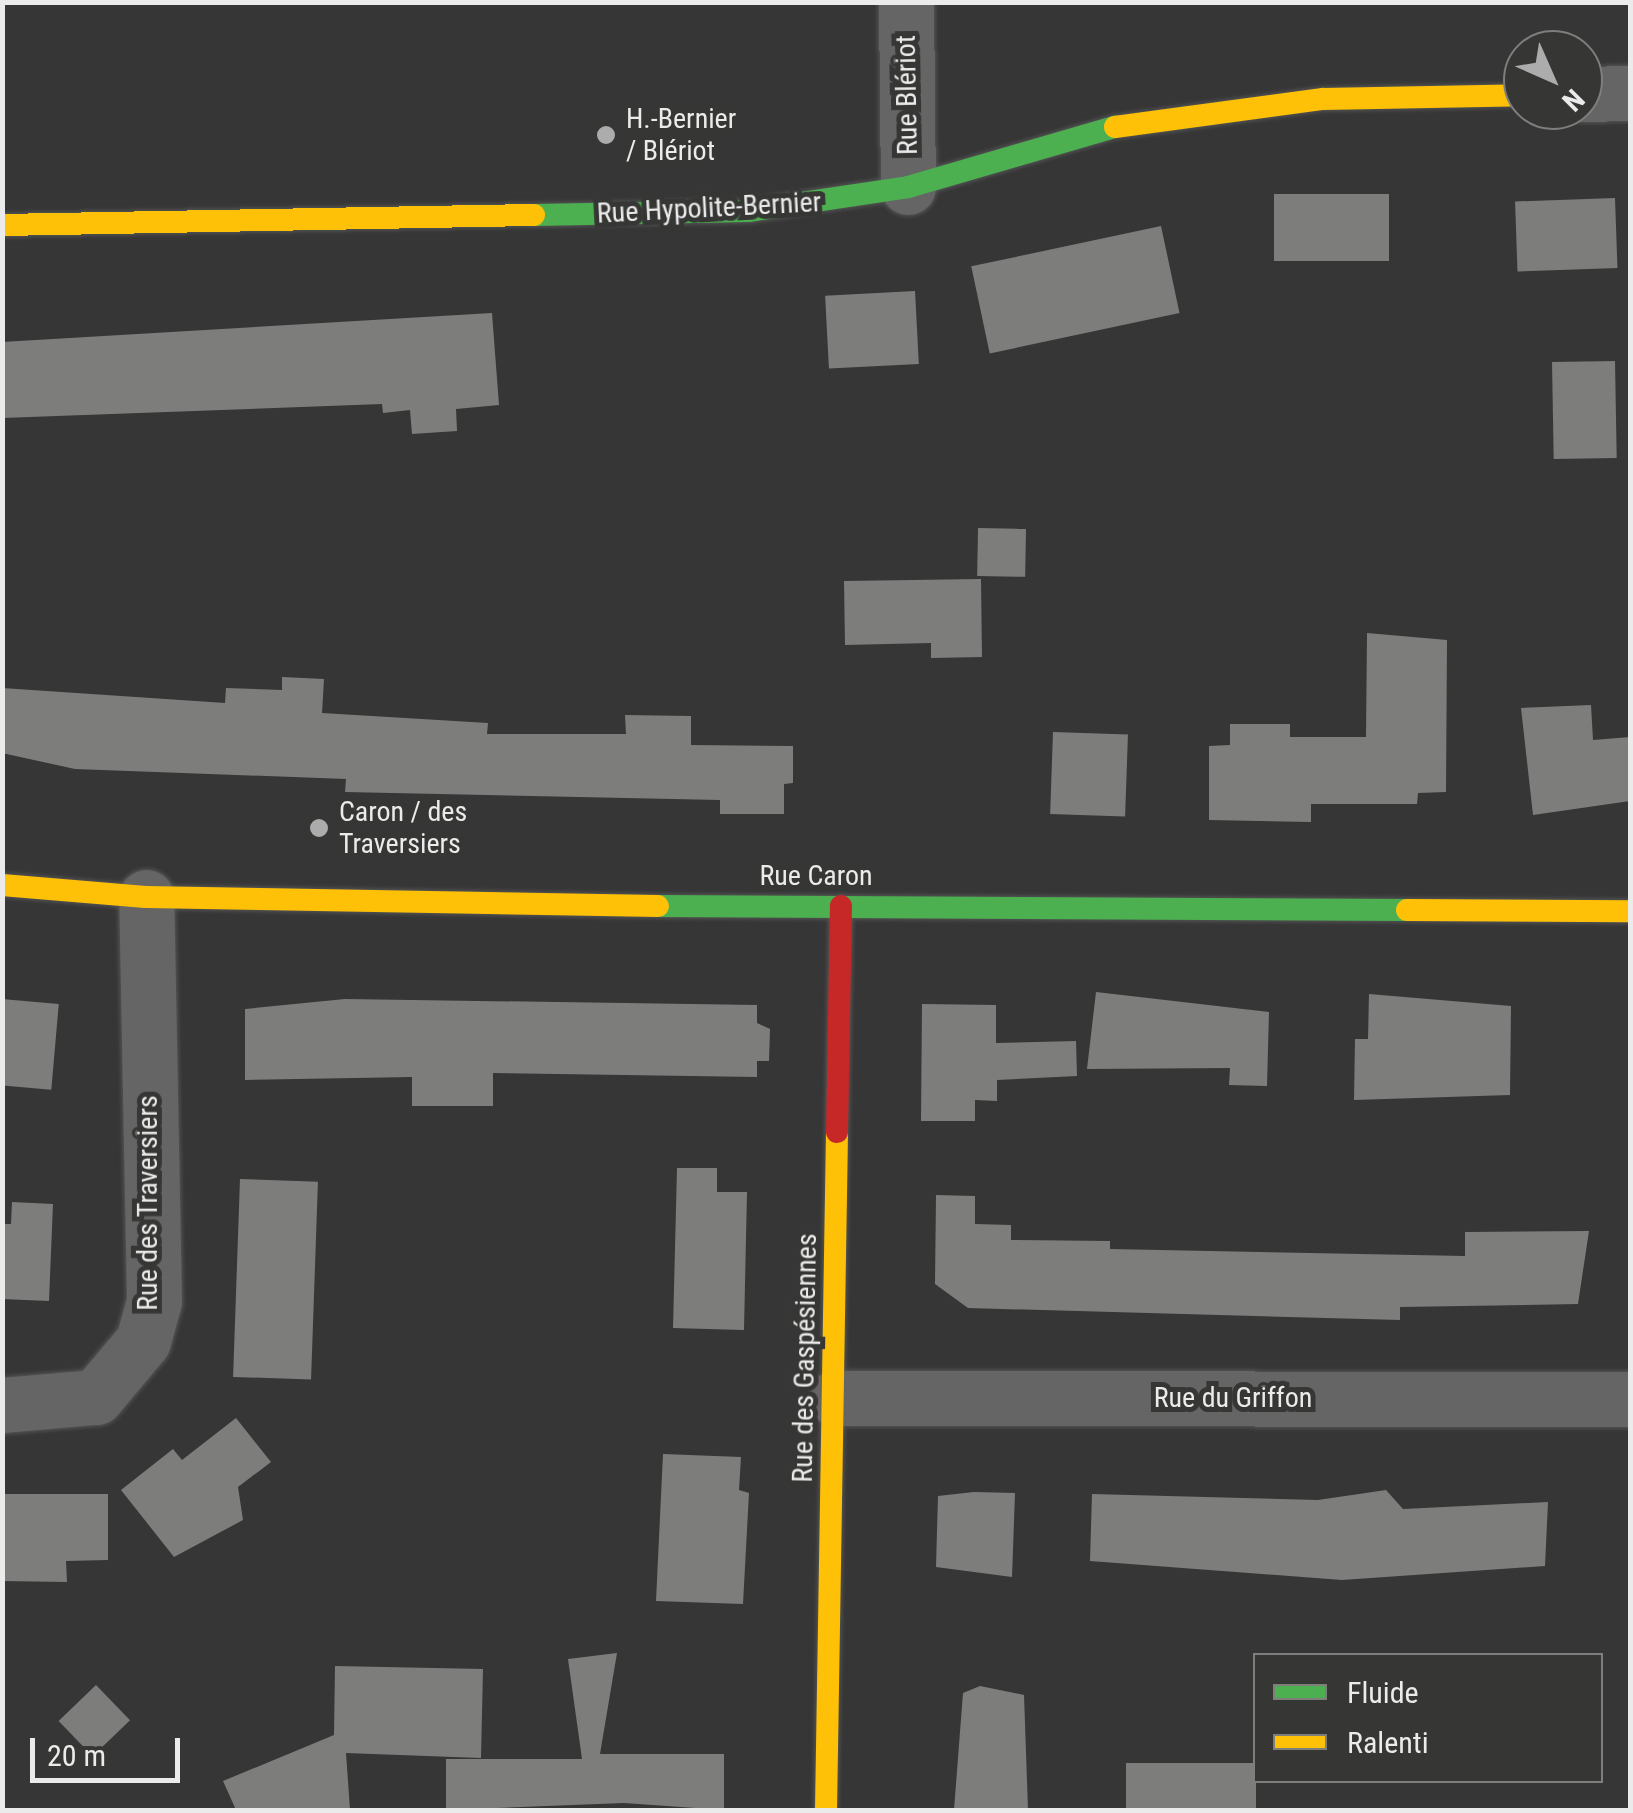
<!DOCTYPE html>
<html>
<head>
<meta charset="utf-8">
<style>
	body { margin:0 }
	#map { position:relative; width:1633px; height:1813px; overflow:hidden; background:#363636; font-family:"Roboto Condensed",sans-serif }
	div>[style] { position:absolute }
	.building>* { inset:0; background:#7d7e7c; transform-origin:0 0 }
	.roads { filter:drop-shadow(0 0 2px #535453) drop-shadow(0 0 2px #535453) }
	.street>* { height:55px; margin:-27.5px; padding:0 27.5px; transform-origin:27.5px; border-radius:27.5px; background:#646564 }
	.fast>* { height:22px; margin:-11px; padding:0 11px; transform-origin:11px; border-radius:11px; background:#4caf50 }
	.slow>* { height:22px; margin:-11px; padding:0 11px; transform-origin:11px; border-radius:11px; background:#ffc107 }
	.jam>* { height:22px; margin:-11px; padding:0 11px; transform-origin:11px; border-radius:11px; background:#c62828 }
	.dots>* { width:28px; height:28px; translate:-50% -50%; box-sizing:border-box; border:5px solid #363735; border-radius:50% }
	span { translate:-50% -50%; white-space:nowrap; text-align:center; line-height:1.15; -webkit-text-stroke:10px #363735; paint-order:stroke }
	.street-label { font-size:28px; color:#eaebea }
	.poi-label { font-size:28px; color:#eaebea }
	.left { translate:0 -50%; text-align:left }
	.frame { position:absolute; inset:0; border:5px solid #eaebea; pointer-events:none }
	.legend { position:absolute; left:1253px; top:1653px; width:350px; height:130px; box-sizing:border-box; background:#363735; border:2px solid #7e7f7d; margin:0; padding:12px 18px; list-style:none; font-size:30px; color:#eaebea }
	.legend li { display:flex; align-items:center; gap:20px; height:50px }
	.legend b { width:50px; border:2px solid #7e7f7d }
	.north { position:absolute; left:1503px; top:30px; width:100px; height:100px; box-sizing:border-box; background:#363735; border:2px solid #7e7f7d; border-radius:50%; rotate:135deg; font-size:28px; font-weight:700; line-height:40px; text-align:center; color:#eaebea }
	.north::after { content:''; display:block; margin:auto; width:35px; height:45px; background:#abacab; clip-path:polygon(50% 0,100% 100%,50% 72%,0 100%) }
	.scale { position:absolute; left:30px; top:1738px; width:150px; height:45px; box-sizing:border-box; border:5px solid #eaebea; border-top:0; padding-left:12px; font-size:30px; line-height:35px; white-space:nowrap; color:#eaebea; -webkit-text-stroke:8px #363735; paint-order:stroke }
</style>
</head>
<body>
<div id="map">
	<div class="building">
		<div style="left:1274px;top:194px;width:115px;height:67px"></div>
		<div style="left:1615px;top:198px;width:70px;height:100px;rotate:88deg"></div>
		<div style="left:1161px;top:226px;width:89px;height:194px;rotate:78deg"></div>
		<div style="left:915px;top:291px;width:73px;height:90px;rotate:87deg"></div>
		<div style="clip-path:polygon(492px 313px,499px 405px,456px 409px,457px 431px,412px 434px,410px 410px,383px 413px,382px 404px,2px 418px,2px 342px)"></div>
		<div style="left:1615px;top:361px;width:97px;height:63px;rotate:89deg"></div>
		<div style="left:978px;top:528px;width:48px;height:48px;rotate:1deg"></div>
		<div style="clip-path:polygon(981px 579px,982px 657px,931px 658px,931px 643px,845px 645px,844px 581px)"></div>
		<div style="clip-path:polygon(1367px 633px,1447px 640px,1446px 792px,1418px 793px,1417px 804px,1311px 804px,1311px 822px,1209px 820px,1209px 746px,1230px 745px,1230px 724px,1290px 724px,1290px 737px,1366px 737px)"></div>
		<div style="clip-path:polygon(282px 677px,324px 679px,322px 713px,488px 723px,487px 734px,626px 734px,625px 715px,691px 716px,691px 745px,793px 746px,793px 783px,784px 784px,784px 814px,720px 814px,720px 800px,345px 792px,346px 779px,75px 769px,2px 753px,2px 688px,225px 703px,226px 688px,282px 690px)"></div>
		<div style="clip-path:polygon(1591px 705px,1593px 740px,1630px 737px,1630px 801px,1533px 815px,1521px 708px)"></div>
		<div style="left:1053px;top:732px;width:75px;height:82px;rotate:2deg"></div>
		<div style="clip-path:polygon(1096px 992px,1269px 1012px,1267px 1086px,1229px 1085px,1230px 1068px,1087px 1069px)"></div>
		<div style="clip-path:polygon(1369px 994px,1511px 1006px,1510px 1095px,1354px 1100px,1355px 1039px,1368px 1039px)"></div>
		<div style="left:2px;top:999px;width:57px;height:86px;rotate:5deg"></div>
		<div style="clip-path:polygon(345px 999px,757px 1005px,757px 1023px,770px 1029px,769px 1061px,757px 1061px,757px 1077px,493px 1073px,493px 1106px,412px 1106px,412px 1077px,245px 1080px,245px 1009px)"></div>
		<div style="clip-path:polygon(922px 1004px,996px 1005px,996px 1043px,1076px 1041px,1077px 1076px,997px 1080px,997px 1101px,975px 1100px,975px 1121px,921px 1121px)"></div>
		<div style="clip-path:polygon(677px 1168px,717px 1168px,717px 1192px,747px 1192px,744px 1330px,673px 1328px)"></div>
		<div style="left:240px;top:1179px;width:78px;height:198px;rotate:2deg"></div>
		<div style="clip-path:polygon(936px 1195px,975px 1196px,975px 1224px,1011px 1225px,1011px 1240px,1110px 1241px,1110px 1249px,1465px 1256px,1465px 1232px,1589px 1231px,1578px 1304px,1400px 1307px,1400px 1320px,968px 1308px,935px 1284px)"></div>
		<div style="clip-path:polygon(12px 1202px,53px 1204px,49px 1301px,2px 1299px,2px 1224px,11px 1224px)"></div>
		<div style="clip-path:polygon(236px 1418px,271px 1462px,238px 1487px,243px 1520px,174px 1557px,121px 1490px,173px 1449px,182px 1460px)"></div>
		<div style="clip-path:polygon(663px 1454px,741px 1457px,739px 1490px,749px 1493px,743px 1604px,656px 1601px)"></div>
		<div style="clip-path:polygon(1386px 1490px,1403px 1509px,1548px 1502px,1545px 1566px,1342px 1580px,1090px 1561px,1092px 1494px,1318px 1500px)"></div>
		<div style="clip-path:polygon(974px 1492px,1015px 1493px,1012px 1577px,936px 1567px,938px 1496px)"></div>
		<div style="clip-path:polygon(2px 1494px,108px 1494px,108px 1560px,66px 1561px,67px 1582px,2px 1581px)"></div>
		<div style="clip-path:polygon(617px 1653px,600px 1754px,724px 1754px,724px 1810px,624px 1803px,446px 1810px,446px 1759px,582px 1759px,568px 1659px)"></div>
		<div style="clip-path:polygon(335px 1666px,483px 1669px,481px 1758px,346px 1753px,350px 1810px,236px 1810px,223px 1781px,334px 1735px)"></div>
		<div style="left:96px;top:1685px;width:49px;height:52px;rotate:46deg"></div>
		<div style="clip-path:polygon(980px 1686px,1024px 1695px,1028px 1810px,954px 1810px,963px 1693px)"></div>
		<div style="left:1126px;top:1763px;width:130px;height:47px"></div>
	</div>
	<div class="roads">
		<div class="street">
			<div style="left:906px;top:2px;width:185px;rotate:89.4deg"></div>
			<div style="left:1583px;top:94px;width:47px;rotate:-1.2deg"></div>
			<div style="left:835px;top:1398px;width:795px;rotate:0.07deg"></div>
			<div style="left:2px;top:1405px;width:94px;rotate:-4.9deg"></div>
			<div style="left:96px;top:1397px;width:73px;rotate:-50deg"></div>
			<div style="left:143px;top:1341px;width:41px;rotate:-74.6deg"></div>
			<div style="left:154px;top:1301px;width:404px;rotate:-91.1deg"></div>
		</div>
		<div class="fast">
			<div style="left:534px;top:215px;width:214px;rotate:-1.1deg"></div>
			<div style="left:748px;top:211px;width:162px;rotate:-8.5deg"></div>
			<div style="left:908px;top:187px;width:216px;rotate:-16.2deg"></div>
			<div style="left:658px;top:906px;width:749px;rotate:0.31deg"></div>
		</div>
		<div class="slow">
			<div style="left:1115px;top:127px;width:210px;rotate:-7.7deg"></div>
			<div style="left:1323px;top:99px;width:200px;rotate:-1.1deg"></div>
			<div style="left:2px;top:225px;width:532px;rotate:-1.08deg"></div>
			<div style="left:2px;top:885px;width:144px;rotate:4.8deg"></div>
			<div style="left:146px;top:897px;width:512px;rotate:1.01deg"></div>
			<div style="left:1407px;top:910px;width:223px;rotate:0.3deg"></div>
			<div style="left:826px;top:1810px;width:678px;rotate:-89.07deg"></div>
		</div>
		<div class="jam">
			<div style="left:837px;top:1132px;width:226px;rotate:-89deg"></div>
		</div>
	</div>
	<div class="dots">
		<div style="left:606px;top:135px;background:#abacab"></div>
		<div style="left:319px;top:828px;background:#abacab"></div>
	</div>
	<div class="street-label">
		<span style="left:907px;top:95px;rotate:-91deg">Rue Blériot</span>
		<span style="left:709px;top:208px;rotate:-3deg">Rue Hypolite-Bernier</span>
		<span style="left:816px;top:876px">Rue Caron</span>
		<span style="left:148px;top:1203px;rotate:-90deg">Rue des Traversiers</span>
		<span style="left:805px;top:1358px;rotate:-89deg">Rue des Gaspésiennes</span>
		<span style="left:1233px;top:1398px">Rue du Griffon</span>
	</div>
	<div class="poi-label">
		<span class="left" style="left:626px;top:135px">H.-Bernier<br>/ Blériot</span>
		<span class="left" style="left:339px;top:828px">Caron / des<br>Traversiers</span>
	</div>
	<div class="frame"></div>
	<ul class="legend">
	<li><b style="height:12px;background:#4caf50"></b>Fluide</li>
	<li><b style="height:12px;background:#ffc107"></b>Ralenti</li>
	</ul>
	<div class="north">N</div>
	<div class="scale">20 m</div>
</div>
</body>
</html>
